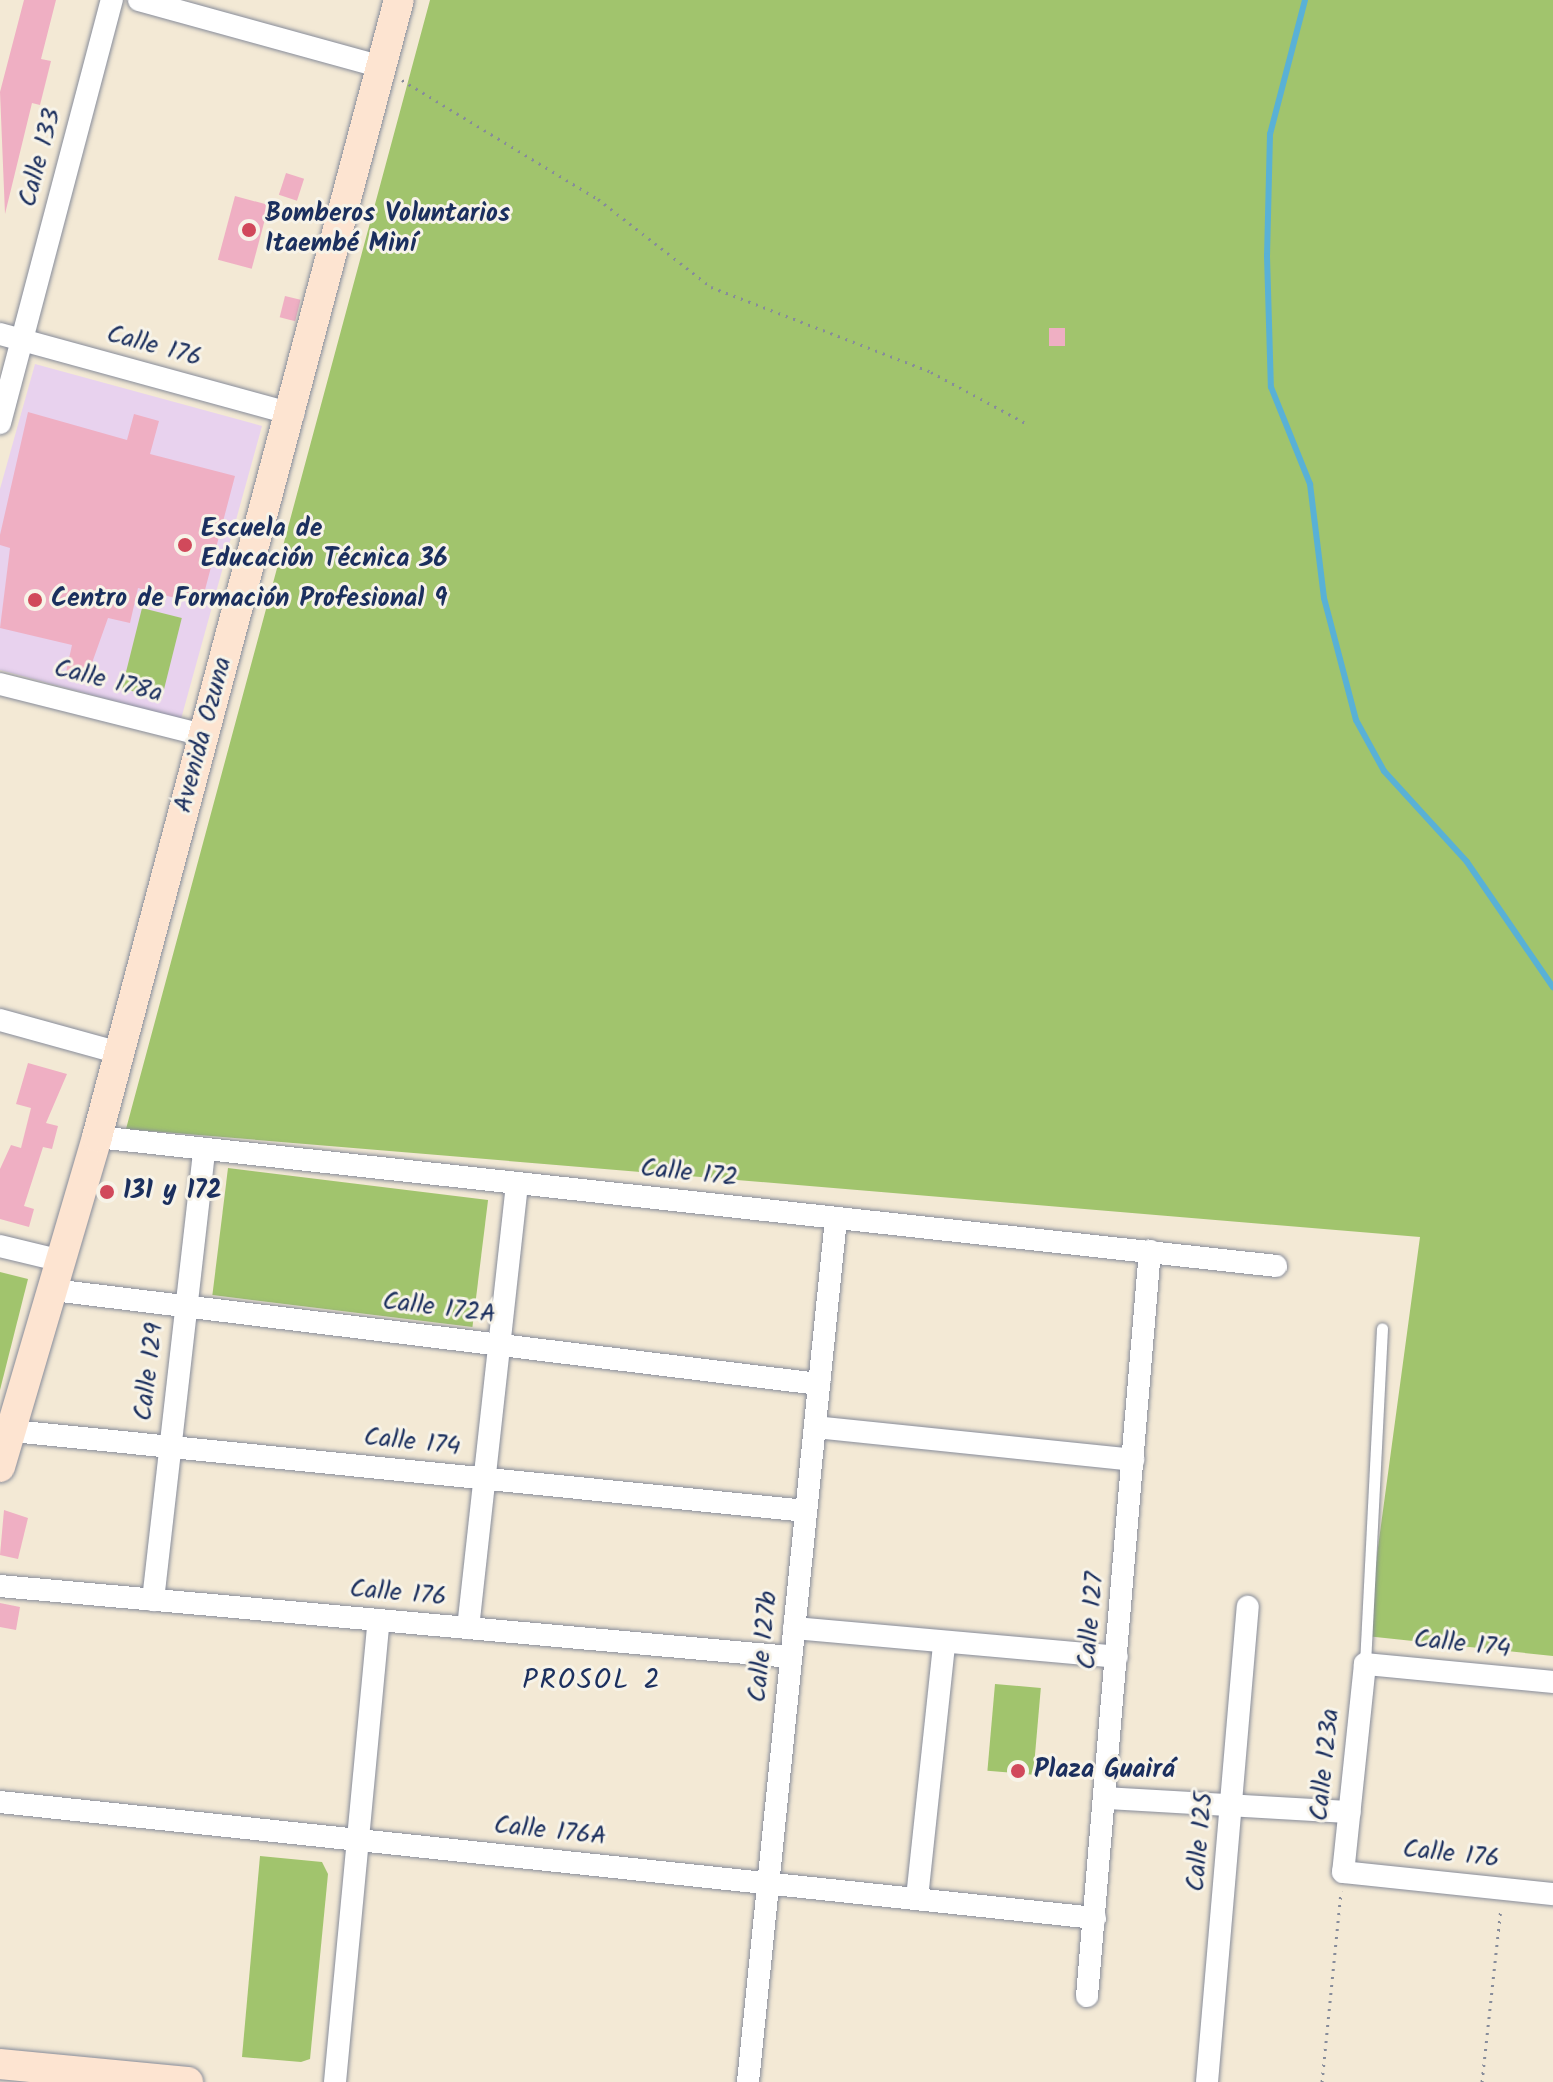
<!DOCTYPE html>
<html>
<head>
<meta charset="utf-8">
<style>
	body { margin:0 }
	#map { position:relative; width:1553px; height:2082px; overflow:hidden; background:#f3e9d5; font-family:Kalam,sans-serif }
	div>[style] { position:absolute }
	.built>* { inset:0; background:#e8d2ee }
	.green>* { inset:0; background:#a1c46d; transform-origin:0 0 }
	.stream>* { height:6px; margin:-3px; padding:0 3px; transform-origin:3px; border-radius:3px; background:#59b1d6 }
	.building>* { inset:0; background:#efafc3; transform-origin:0 0 }
	.path>* { height:3px; margin-top:-1.5px; transform-origin:0; background:repeating-linear-gradient(90deg,#878c9a 0 2px,transparent 0 8px) }
	.roads { filter:drop-shadow(0 0 2px #878c9a) drop-shadow(0 0 2px #878c9a) }
	.lane>* { height:11px; margin:-5.5px; padding:0 5.5px; transform-origin:5.5px; border-radius:5.5px; background:#fff }
	.street>* { height:22px; margin:-11px; padding:0 11px; transform-origin:11px; border-radius:11px; background:#fff }
	.secondary>* { height:30px; margin:-15px; padding:0 15px; transform-origin:15px; border-radius:15px; background:#fde4d1 }
	.dots>* { width:22px; height:22px; translate:-50% -50%; box-sizing:border-box; border:4px solid #f7f3e8; border-radius:50% }
	span { translate:-50% -50%; white-space:nowrap; text-align:center; line-height:1.15; -webkit-text-stroke:6px #f7f3e8; paint-order:stroke }
	.street-label { font-size:26px; color:#1b2f5e }
	.poi-label { font-size:26px; color:#1b2f5e; font-weight:700 }
	.left { translate:0 -50%; text-align:left }
	.neighbourhood-label { font-size:28px; color:#1b2f5e; letter-spacing:2px }
</style>
</head>
<body>
<div id="map">
	<div class="built">
		<div style="clip-path:polygon(35px 364px,262px 426px,181px 719px,0 670px,0 489px)"></div>
	</div>
	<div class="green">
		<div style="clip-path:polygon(430px 0,1553px 0,1553px 1656px,1366px 1636px,1420px 1237px,126px 1129px)"></div>
		<div style="left:142px;top:608px;width:41px;height:83px;rotate:14deg"></div>
		<div style="left:228px;top:1168px;width:262px;height:128px;rotate:7deg"></div>
		<div style="clip-path:polygon(0 1272px,28px 1279px,0 1390px)"></div>
		<div style="left:995px;top:1684px;width:46px;height:87px;rotate:5deg"></div>
		<div style="clip-path:polygon(260px 1856px,322px 1862px,328px 1874px,310px 2059px,301px 2062px,242px 2057px)"></div>
	</div>
	<div class="stream">
		<div style="left:1305px;top:0;width:138px;rotate:104.6deg"></div>
		<div style="left:1270px;top:134px;width:122px;rotate:91.4deg"></div>
		<div style="left:1267px;top:256px;width:131px;rotate:88.3deg"></div>
		<div style="left:1271px;top:387px;width:105px;rotate:68.1deg"></div>
		<div style="left:1310px;top:484px;width:115px;rotate:83deg"></div>
		<div style="left:1324px;top:598px;width:126px;rotate:75.3deg"></div>
		<div style="left:1356px;top:720px;width:58px;rotate:61.2deg"></div>
		<div style="left:1384px;top:771px;width:123px;rotate:47.6deg"></div>
		<div style="left:1467px;top:862px;width:152px;rotate:55.5deg"></div>
	</div>
	<div class="building">
		<div style="clip-path:polygon(24px 0,56px 0,41px 59px,51px 61px,40px 105px,32px 103px,5px 214px,0 92px)"></div>
		<div style="left:286px;top:173px;width:19px;height:23px;rotate:18deg"></div>
		<div style="left:235px;top:196px;width:35px;height:66px;rotate:15deg"></div>
		<div style="left:285px;top:296px;width:16px;height:22px;rotate:14deg"></div>
		<div style="left:1049px;top:328px;width:16px;height:18px"></div>
		<div style="clip-path:polygon(28px 412px,127px 440px,134px 414px,159px 421px,150px 454px,235px 476px,201px 605px,138px 588px,130px 623px,108px 618px,87px 677px,66px 672px,72px 645px,0 628px,10px 548px,0 545px,0 535px)"></div>
		<div style="clip-path:polygon(28px 1063px,67px 1074px,46px 1123px,58px 1126px,52px 1149px,43px 1147px,24px 1206px,34px 1209px,29px 1227px,0 1219px,0 1169px,11px 1145px,21px 1148px,31px 1108px,16px 1104px)"></div>
		<div style="clip-path:polygon(4px 1510px,28px 1518px,18px 1559px,0 1555px)"></div>
		<div style="clip-path:polygon(0 1603px,20px 1607px,16px 1630px,0 1627px)"></div>
	</div>
	<div class="path">
		<div style="left:402px;top:80px;width:229px;rotate:31.3deg"></div>
		<div style="left:598px;top:199px;width:143px;rotate:37.9deg"></div>
		<div style="left:711px;top:287px;width:236px;rotate:21.1deg"></div>
		<div style="left:931px;top:372px;width:109px;rotate:28.4deg"></div>
		<div style="left:1322px;top:2082px;width:192px;rotate:-84.3deg"></div>
		<div style="left:1482px;top:2082px;width:175px;rotate:-83.8deg"></div>
	</div>
	<div class="roads">
		<div class="lane">
			<div style="left:1365px;top:1664px;width:336px;rotate:-87.1deg"></div>
		</div>
		<div class="street">
			<div style="left:139px;top:0;width:252px;rotate:15.4deg"></div>
			<div style="left:0;top:334px;width:304px;rotate:15.3deg"></div>
			<div style="left:0;top:423px;width:438px;rotate:-75.2deg"></div>
			<div style="left:0;top:684px;width:209px;rotate:14.1deg"></div>
			<div style="left:0;top:1020px;width:124px;rotate:15.4deg"></div>
			<div style="left:97px;top:1137px;width:1186px;rotate:6.24deg"></div>
			<div style="left:0;top:1246px;width:64px;rotate:13.6deg"></div>
			<div style="left:53px;top:1290px;width:772px;rotate:7deg"></div>
			<div style="left:815px;top:1427px;width:320px;rotate:5.9deg"></div>
			<div style="left:13px;top:1431px;width:797px;rotate:5.76deg"></div>
			<div style="left:0;top:1586px;width:794px;rotate:5.13deg"></div>
			<div style="left:153px;top:1600px;width:452px;rotate:-83.5deg"></div>
			<div style="left:468px;top:1628px;width:447px;rotate:-83.7deg"></div>
			<div style="left:794px;top:1628px;width:324px;rotate:5.1deg"></div>
			<div style="left:1553px;top:1682px;width:189px;rotate:-174.5deg"></div>
			<div style="left:1365px;top:1664px;width:209px;rotate:96deg"></div>
			<div style="left:1343px;top:1872px;width:211px;rotate:6deg"></div>
			<div style="left:1106px;top:1798px;width:244px;rotate:3.3deg"></div>
			<div style="left:0;top:1802px;width:1101px;rotate:6.05deg"></div>
			<div style="left:917px;top:1898px;width:254px;rotate:-83.9deg"></div>
			<div style="left:1087px;top:1996px;width:748px;rotate:-85.17deg"></div>
			<div style="left:335px;top:2082px;width:464px;rotate:-84.6deg"></div>
			<div style="left:748px;top:2082px;width:868px;rotate:-84.18deg"></div>
			<div style="left:1207px;top:2082px;width:477px;rotate:-85.1deg"></div>
		</div>
		<div class="secondary">
			<div style="left:0;top:1467px;width:344px;rotate:-73.6deg"></div>
			<div style="left:97px;top:1137px;width:1176px;rotate:-75.13deg"></div>
			<div style="left:0;top:2064px;width:189px;rotate:5.5deg"></div>
		</div>
	</div>
	<div class="dots">
		<div style="left:249px;top:230px;background:#d1495b"></div>
		<div style="left:185px;top:545px;background:#d1495b"></div>
		<div style="left:35px;top:600px;background:#d1495b"></div>
		<div style="left:107px;top:1192px;background:#d1495b"></div>
		<div style="left:1018px;top:1771px;background:#d1495b"></div>
	</div>
	<div class="street-label">
		<span style="left:41px;top:158px;rotate:-75deg">Calle 133</span>
		<span style="left:154px;top:347px;rotate:15deg">Calle 176</span>
		<span style="left:108px;top:682px;rotate:14deg">Calle 178a</span>
		<span style="left:204px;top:735px;rotate:-75deg">Avenida Ozuna</span>
		<span style="left:689px;top:1174px;rotate:6deg">Calle 172</span>
		<span style="left:439px;top:1309px;rotate:7deg">Calle 172A</span>
		<span style="left:150px;top:1372px;rotate:-83deg">Calle 129</span>
		<span style="left:412px;top:1443px;rotate:6deg">Calle 174</span>
		<span style="left:398px;top:1594px;rotate:5deg">Calle 176</span>
		<span style="left:1092px;top:1621px;rotate:-85deg">Calle 127</span>
		<span style="left:1462px;top:1645px;rotate:6deg">Calle 174</span>
		<span style="left:764px;top:1647px;rotate:-84deg">Calle 127b</span>
		<span style="left:1326px;top:1765px;rotate:-84deg">Calle 123a</span>
		<span style="left:550px;top:1832px;rotate:6deg">Calle 176A</span>
		<span style="left:1201px;top:1842px;rotate:-85deg">Calle 125</span>
		<span style="left:1451px;top:1855px;rotate:6deg">Calle 176</span>
	</div>
	<div class="poi-label">
		<span class="left" style="left:265px;top:230px">Bomberos Voluntarios<br>Itaembé Miní</span>
		<span class="left" style="left:201px;top:545px">Escuela de<br>Educación Técnica 36</span>
		<span class="left" style="left:51px;top:600px">Centro de Formación Profesional 9</span>
		<span class="left" style="left:123px;top:1192px">131 y 172</span>
		<span class="left" style="left:1034px;top:1771px">Plaza Guairá</span>
	</div>
	<div class="neighbourhood-label">
		<span style="left:592px;top:1681px">PROSOL 2</span>
	</div>
</div>
</body>
</html>
